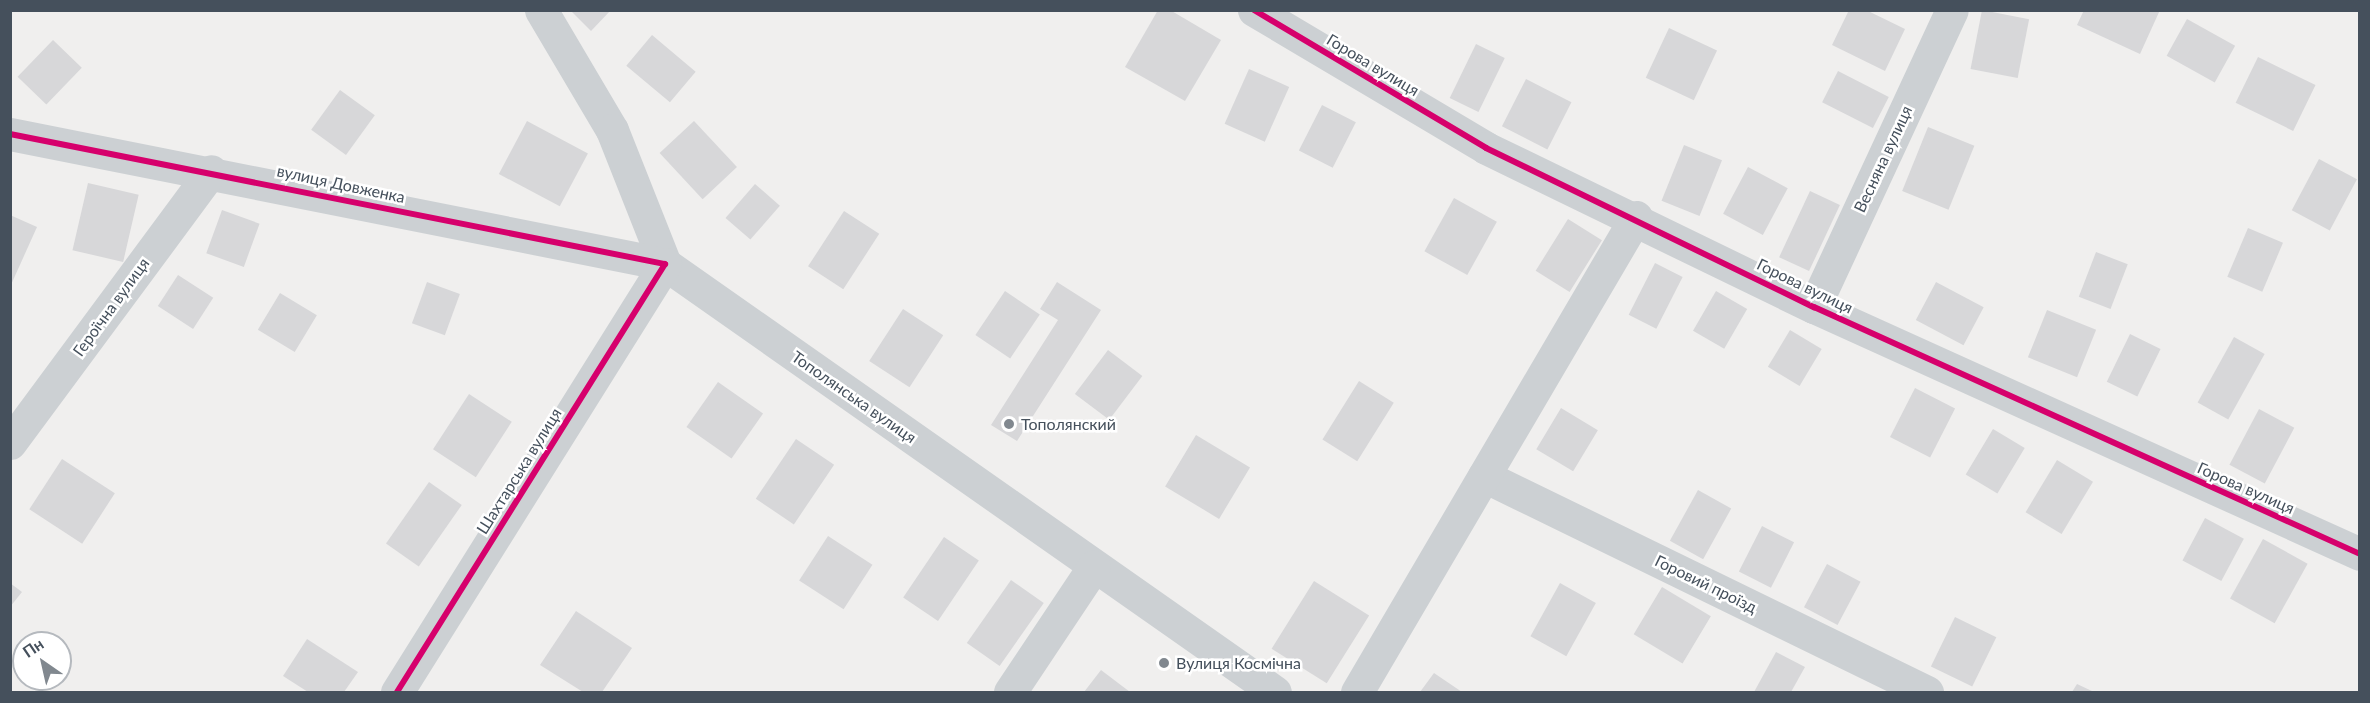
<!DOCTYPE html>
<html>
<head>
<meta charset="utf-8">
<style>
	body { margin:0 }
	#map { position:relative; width:2370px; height:703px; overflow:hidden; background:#f0efee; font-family:Lato,sans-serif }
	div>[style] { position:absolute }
	.building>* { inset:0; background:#d7d7d9; transform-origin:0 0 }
	.minor>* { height:33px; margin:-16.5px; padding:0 16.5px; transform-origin:16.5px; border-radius:16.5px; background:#ccd0d3 }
	.cycleway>* { height:6px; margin:-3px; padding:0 3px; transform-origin:3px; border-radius:3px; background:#d6006c }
	.dots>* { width:16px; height:16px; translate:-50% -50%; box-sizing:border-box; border:3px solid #fff; border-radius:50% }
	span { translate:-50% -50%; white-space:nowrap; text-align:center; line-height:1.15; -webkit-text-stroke:5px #fff; paint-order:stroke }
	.street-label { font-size:16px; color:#45505c }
	.poi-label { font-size:16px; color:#45505c }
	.left { translate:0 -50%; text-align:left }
	.frame { position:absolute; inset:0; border:12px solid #45505c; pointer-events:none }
	.north { position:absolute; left:12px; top:631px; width:60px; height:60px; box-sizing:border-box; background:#fff; border:2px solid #b5b9be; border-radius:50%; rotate:326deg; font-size:16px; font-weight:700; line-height:24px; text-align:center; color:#45505c }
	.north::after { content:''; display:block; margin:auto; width:21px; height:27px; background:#81888f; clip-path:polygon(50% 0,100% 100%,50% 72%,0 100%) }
</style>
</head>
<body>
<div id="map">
	<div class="building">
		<i style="clip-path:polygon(570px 10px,611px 10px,591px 31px)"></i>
		<i style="clip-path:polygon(1158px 10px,1170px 10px,1221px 40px,1185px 101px,1125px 67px)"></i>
		<i style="clip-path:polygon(1849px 10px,1866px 10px,1905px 29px,1885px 71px,1832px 45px)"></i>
		<i style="left:1982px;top:10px;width:48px;height:60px;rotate:11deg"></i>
		<i style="clip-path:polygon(2084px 10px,2160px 10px,2140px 54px,2077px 25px)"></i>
		<i style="left:2187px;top:19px;width:55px;height:42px;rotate:29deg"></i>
		<i style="left:1669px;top:28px;width:53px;height:55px;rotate:25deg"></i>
		<i style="left:652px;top:35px;width:57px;height:40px;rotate:40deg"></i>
		<i style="left:53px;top:40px;width:40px;height:51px;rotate:44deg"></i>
		<i style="left:1476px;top:44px;width:32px;height:60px;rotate:26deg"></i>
		<i style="left:2258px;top:57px;width:64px;height:51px;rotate:26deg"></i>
		<i style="left:1249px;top:69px;width:44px;height:60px;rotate:24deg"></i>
		<i style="left:1838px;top:71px;width:57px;height:35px;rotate:27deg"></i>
		<i style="left:1526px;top:79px;width:51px;height:53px;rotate:27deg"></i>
		<i style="left:340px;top:90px;width:43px;height:49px;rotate:36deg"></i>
		<i style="left:1322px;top:105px;width:38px;height:51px;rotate:27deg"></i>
		<i style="left:527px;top:121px;width:69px;height:60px;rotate:28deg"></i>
		<i style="left:694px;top:121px;width:63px;height:47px;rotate:47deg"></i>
		<i style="left:1928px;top:127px;width:50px;height:69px;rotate:22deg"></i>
		<i style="left:1684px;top:145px;width:41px;height:60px;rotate:22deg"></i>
		<i style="left:2319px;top:159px;width:43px;height:58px;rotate:28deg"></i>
		<i style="left:1748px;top:167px;width:45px;height:53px;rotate:28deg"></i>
		<i style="left:88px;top:183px;width:52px;height:69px;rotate:13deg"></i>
		<i style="left:755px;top:184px;width:33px;height:45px;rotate:41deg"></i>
		<i style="left:1810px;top:191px;width:33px;height:73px;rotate:25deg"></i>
		<i style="left:1454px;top:198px;width:49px;height:61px;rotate:29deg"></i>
		<i style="left:222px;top:210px;width:40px;height:46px;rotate:20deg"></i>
		<i style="left:844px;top:211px;width:42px;height:66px;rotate:33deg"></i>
		<i style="clip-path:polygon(10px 215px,37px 227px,10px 287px)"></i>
		<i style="left:1568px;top:219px;width:40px;height:61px;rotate:32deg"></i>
		<i style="left:2248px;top:228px;width:38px;height:53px;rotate:23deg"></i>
		<i style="left:2096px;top:252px;width:34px;height:48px;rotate:21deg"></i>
		<i style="left:1655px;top:263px;width:31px;height:58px;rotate:27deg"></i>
		<i style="left:178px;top:275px;width:42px;height:37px;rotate:33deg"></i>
		<i style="left:427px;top:282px;width:35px;height:44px;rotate:20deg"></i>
		<i style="clip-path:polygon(1057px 282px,1101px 310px,1017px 441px,991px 425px,1058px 320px,1040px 309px)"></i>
		<i style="left:1936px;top:282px;width:54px;height:43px;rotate:28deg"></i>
		<i style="left:1005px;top:291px;width:42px;height:53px;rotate:34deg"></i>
		<i style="left:1716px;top:291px;width:36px;height:46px;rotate:30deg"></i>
		<i style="left:280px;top:293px;width:43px;height:43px;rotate:31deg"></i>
		<i style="left:903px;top:309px;width:48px;height:62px;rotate:33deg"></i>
		<i style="left:2047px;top:310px;width:53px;height:51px;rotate:22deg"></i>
		<i style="left:1790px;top:330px;width:37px;height:43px;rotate:31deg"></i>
		<i style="left:2130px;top:334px;width:34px;height:53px;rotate:26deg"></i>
		<i style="left:2234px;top:337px;width:35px;height:75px;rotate:29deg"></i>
		<i style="left:1108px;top:350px;width:43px;height:55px;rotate:37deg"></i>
		<i style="left:1359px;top:381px;width:41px;height:69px;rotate:32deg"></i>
		<i style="left:718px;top:382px;width:55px;height:55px;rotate:35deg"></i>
		<i style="left:1915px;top:388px;width:45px;height:55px;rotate:27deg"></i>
		<i style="left:469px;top:394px;width:51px;height:66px;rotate:33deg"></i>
		<i style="left:1561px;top:408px;width:43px;height:48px;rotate:31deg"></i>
		<i style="left:2259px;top:409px;width:40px;height:63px;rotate:28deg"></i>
		<i style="left:1993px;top:429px;width:37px;height:53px;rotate:31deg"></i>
		<i style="left:1196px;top:435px;width:63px;height:60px;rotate:31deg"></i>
		<i style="left:796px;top:439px;width:46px;height:72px;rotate:34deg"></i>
		<i style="left:62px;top:459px;width:63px;height:60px;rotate:33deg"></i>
		<i style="left:2057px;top:460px;width:42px;height:61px;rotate:31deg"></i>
		<i style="left:429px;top:482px;width:40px;height:75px;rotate:35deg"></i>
		<i style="left:1698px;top:490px;width:38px;height:58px;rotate:29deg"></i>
		<i style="left:2205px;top:518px;width:44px;height:48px;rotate:28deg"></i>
		<i style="left:1762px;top:526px;width:36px;height:51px;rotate:27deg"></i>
		<i style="left:828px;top:536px;width:53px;height:53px;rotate:33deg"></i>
		<i style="left:944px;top:537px;width:42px;height:73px;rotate:34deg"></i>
		<i style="left:2263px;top:539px;width:51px;height:68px;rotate:29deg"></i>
		<i style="left:1827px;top:564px;width:38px;height:49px;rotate:28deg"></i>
		<i style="left:1011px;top:580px;width:40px;height:77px;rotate:35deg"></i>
		<i style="left:1314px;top:581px;width:65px;height:80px;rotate:32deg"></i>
		<i style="clip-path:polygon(10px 583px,22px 592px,10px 607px)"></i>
		<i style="left:1560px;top:583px;width:41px;height:61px;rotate:29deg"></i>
		<i style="left:1662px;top:587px;width:57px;height:55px;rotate:31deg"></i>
		<i style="clip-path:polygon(576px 611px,632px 648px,602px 692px,583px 692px,540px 665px)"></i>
		<i style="left:1955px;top:617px;width:46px;height:55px;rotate:26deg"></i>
		<i style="clip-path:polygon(307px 639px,358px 672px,344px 692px,308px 692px,283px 676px)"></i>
		<i style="clip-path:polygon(1776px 652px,1805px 667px,1791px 692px,1754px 692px)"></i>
		<i style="clip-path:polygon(1101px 670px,1130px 692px,1084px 692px)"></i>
		<i style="clip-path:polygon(1434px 673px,1462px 692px,1420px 692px)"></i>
		<i style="clip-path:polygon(2077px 684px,2094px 692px,2072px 692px)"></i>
	</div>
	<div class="minor">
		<i style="left:541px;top:10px;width:139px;rotate:59.4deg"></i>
		<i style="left:612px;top:130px;width:144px;rotate:68.4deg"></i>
		<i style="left:665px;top:264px;width:745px;rotate:35.06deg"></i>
		<i style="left:1254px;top:10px;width:270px;rotate:30.7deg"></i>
		<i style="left:1486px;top:148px;width:365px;rotate:25.9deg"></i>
		<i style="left:1814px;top:307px;width:599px;rotate:24.34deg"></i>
		<i style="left:10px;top:134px;width:668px;rotate:11.23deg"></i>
		<i style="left:665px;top:264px;width:505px;rotate:122.05deg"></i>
		<i style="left:1814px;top:307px;width:327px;rotate:-65.1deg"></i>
		<i style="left:10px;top:443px;width:338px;rotate:-53.5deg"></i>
		<i style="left:1484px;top:476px;width:493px;rotate:26deg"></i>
		<i style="left:1010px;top:692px;width:151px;rotate:-56.3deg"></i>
		<i style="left:1357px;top:692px;width:551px;rotate:-59.57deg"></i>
	</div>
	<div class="cycleway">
		<i style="left:1254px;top:10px;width:270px;rotate:30.7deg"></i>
		<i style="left:1486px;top:148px;width:365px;rotate:25.9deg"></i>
		<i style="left:1814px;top:307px;width:599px;rotate:24.34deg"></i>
		<i style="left:10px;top:134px;width:668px;rotate:11.23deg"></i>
		<i style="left:665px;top:264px;width:505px;rotate:122.05deg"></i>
	</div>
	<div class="dots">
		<i style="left:1009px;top:424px;background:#81888f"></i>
		<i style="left:1164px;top:663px;background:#81888f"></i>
	</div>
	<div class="street-label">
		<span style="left:1373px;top:65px;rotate:31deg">Горова вулиця</span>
		<span style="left:1883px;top:159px;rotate:-65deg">Весняна вулиця</span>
		<span style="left:341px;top:184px;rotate:12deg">вулиця Довженка</span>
		<span style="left:1805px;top:286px;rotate:26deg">Горова вулиця</span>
		<span style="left:111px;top:307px;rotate:-54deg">Героїчна вулиця</span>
		<span style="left:854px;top:397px;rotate:35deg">Тополянська вулиця</span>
		<span style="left:519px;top:471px;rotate:-58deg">Шахтарська вулиця</span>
		<span style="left:2246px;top:488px;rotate:24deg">Горова вулиця</span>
		<span style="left:1706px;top:584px;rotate:26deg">Горовий проїзд</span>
	</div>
	<div class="poi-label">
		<span class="left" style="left:1021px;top:424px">Тополянский</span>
		<span class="left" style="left:1176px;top:663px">Вулиця Космічна</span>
	</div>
	<div class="frame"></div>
	<div class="north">Пн</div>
</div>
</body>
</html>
